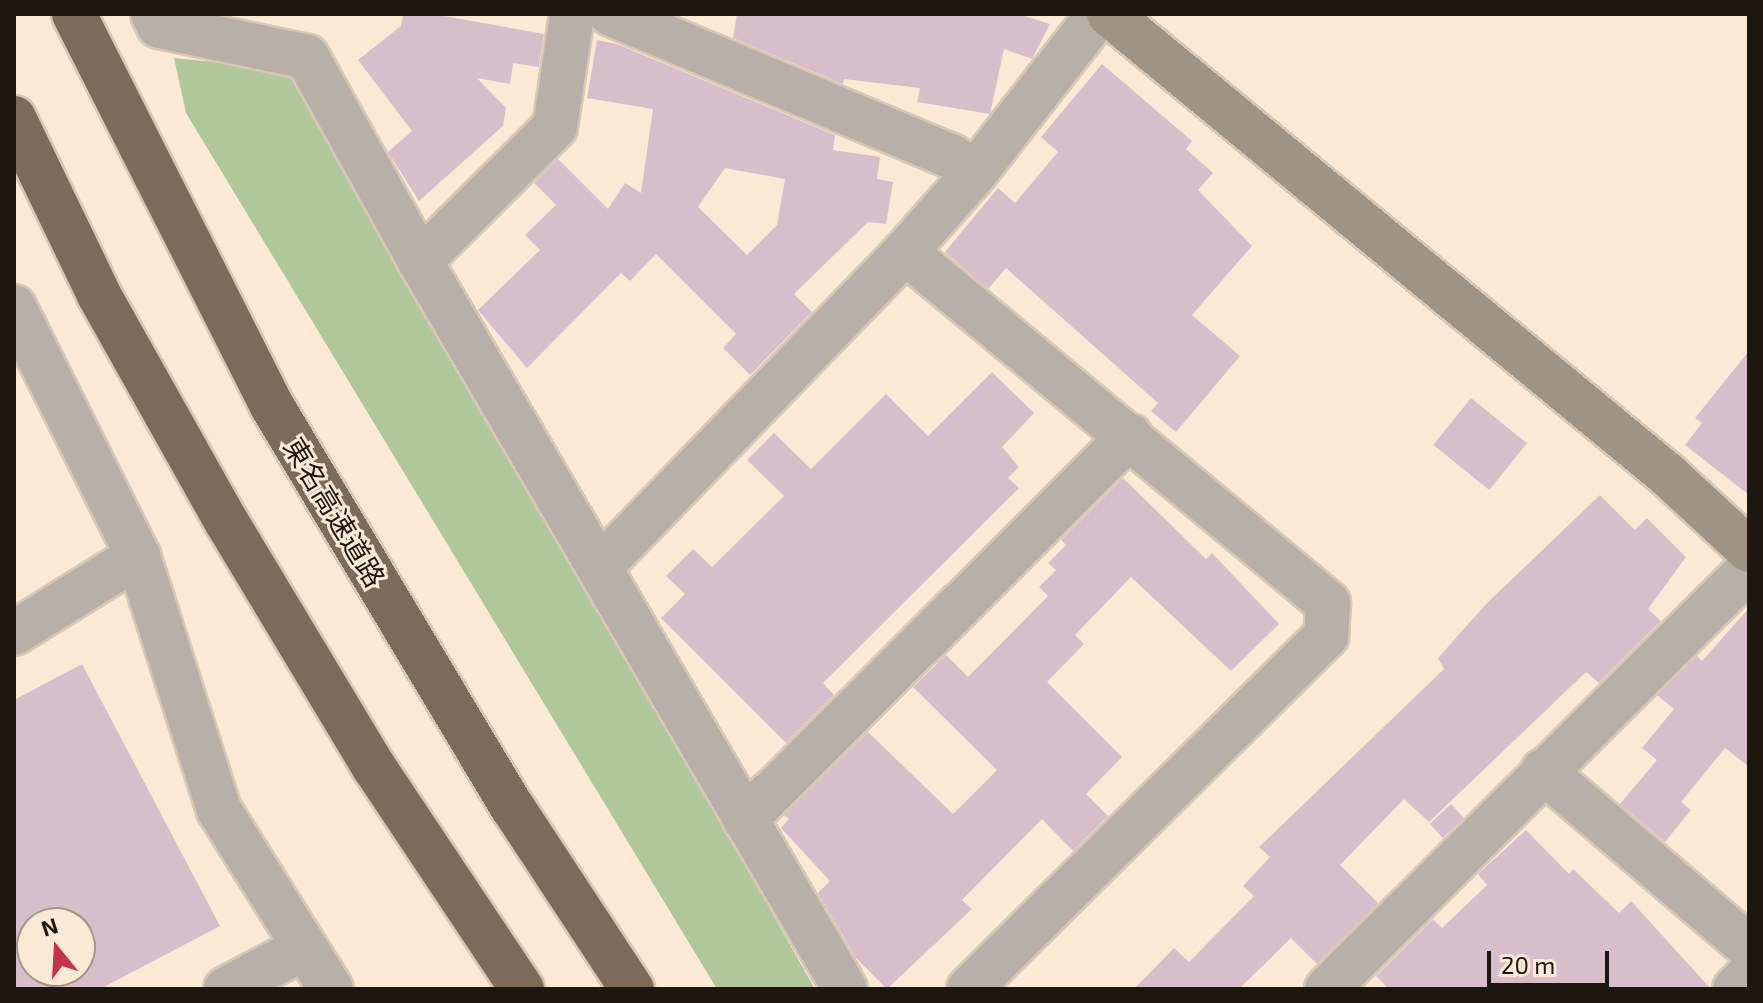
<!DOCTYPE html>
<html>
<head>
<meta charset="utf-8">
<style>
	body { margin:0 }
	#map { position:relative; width:1763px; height:1003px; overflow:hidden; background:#fce9d5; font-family:"Exo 2","Noto Sans JP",sans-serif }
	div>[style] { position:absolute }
	.green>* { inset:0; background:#afc79b }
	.building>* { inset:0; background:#d8becb; transform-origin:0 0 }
	.roads { filter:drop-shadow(2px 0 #d8c7b5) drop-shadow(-2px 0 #d8c7b5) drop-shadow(0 2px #d8c7b5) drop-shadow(0 -2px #d8c7b5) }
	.street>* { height:44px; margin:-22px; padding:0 22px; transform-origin:22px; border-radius:22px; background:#b8b0a8 }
	.secondary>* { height:44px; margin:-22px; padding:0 22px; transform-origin:22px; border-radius:22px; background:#9f9386 }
	.highway>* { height:44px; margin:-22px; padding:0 22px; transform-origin:22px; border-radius:22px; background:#7c6b59 }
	span { translate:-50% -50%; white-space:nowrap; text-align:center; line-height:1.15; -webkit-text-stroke:6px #fce9d5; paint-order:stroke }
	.street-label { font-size:28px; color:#1d170f }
	.frame { position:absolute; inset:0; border:16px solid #1d170f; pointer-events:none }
	.north { position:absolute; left:16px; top:907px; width:80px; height:80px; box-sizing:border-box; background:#fce9d5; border:2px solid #a39586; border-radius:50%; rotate:342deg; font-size:22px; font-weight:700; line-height:32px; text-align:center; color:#1d170f }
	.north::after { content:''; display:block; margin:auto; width:28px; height:36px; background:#c43448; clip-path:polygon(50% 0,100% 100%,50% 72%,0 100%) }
	.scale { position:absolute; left:1487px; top:951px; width:122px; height:36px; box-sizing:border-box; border:4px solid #1d170f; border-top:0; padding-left:10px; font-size:24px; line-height:28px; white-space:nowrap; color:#1d170f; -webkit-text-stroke:6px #fce9d5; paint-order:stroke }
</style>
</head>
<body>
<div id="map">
	<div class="green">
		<i style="clip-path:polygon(174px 58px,274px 68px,303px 83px,815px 989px,717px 989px,186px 113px)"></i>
	</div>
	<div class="building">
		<i style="clip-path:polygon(403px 14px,433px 14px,544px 34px,539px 67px,513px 63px,510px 84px,477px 78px,506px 108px,503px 126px,419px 201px,388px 152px,412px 131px,358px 60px,401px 26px)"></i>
		<i style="clip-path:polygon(737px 14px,1018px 14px,1050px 24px,1032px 59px,1004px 49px,990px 114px,917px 102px,920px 88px,844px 79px,843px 84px,733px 38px)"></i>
		<i style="clip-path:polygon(evenodd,597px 40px,617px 44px,835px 135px,833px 150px,880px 157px,877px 179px,893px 182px,886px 224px,868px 222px,794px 294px,812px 312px,750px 375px,723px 348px,736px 334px,656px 254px,630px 281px,621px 273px,527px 368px,478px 310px,540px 250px,525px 235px,556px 205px,534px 183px,558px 159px,608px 209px,625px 183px,641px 193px,653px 109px,587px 98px,597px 40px,725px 168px,785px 179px,777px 225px,747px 255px,698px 207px,725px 168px)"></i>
		<i style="clip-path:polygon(1102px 64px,1192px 141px,1186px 149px,1213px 173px,1198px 190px,1252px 246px,1192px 315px,1240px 356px,1176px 432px,1151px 411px,1158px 403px,1006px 268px,988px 289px,945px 252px,998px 188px,1015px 203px,1058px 152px,1041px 137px)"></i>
		<i style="clip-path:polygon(1749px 351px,1749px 495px,1685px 445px,1702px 423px,1695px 418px)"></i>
		<i style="clip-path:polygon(992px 372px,1034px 413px,1002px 447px,1019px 467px,1008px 478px,1019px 488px,823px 683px,834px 695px,786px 743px,661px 618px,685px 594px,666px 576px,693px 549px,712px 567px,784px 496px,747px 460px,774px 433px,811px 469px,886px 394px,928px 436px)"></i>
		<i style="left:1471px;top:398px;width:72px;height:60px;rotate:39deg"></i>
		<i style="clip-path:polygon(1123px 478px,1206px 559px,1212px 553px,1279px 624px,1231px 671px,1131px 577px,1075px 635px,1084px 644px,1047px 682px,1122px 757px,1086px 794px,1108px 816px,1073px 851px,1042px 819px,962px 900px,972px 909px,887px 989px,856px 958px,818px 893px,830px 881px,781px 828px,789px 819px,784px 815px,868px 732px,953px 814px,997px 770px,913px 687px,946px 655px,968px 677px,1048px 596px,1039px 587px,1056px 570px,1048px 563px,1066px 545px,1061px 540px)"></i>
		<i style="clip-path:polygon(1600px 495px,1635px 530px,1647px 518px,1686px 557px,1648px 609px,1661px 621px,1599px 683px,1586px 672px,1429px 822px,1404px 799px,1340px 865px,1378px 903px,1317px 964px,1291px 938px,1239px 989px,1134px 989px,1174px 948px,1189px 962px,1254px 896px,1243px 886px,1270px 857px,1259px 847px,1444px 669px,1438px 658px,1487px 603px)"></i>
		<i style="clip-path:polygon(1749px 608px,1749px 767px,1725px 748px,1681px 802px,1691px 810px,1665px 842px,1620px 804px,1657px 760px,1642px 748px,1674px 709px,1657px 695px,1697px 656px,1702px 661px)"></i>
		<i style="clip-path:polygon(evenodd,82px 664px,220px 926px,100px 989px,14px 989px,14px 700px,82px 664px,32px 923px,80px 923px,80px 971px,32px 971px,32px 923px)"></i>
		<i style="left:1451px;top:804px;width:19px;height:29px;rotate:47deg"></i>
		<i style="clip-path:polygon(1526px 830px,1569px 874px,1573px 869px,1619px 913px,1631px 901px,1711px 989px,1389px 989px,1376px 976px,1433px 919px,1442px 928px,1487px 885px,1478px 874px)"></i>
	</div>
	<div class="roads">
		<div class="street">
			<i style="left:153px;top:14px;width:13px;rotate:63deg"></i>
			<i style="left:159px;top:26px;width:151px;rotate:11.8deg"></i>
			<i style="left:307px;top:57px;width:233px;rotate:61deg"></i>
			<i style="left:420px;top:261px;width:843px;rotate:59.72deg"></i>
			<i style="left:611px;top:14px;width:368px;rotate:22.7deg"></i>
			<i style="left:951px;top:156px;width:29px;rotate:35deg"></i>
			<i style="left:905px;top:252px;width:550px;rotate:39.69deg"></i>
			<i style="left:1328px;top:603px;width:33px;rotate:93deg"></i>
			<i style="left:1326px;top:636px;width:502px;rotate:135.32deg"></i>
			<i style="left:420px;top:261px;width:190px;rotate:-44.8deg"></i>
			<i style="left:555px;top:127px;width:114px;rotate:-81.4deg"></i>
			<i style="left:14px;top:307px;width:278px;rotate:63.5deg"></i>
			<i style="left:138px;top:556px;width:267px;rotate:72.3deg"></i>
			<i style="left:219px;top:810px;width:211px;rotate:58deg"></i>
			<i style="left:602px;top:565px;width:436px;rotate:-45.9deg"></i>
			<i style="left:905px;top:252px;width:106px;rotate:-48.5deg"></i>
			<i style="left:975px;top:173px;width:202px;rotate:-52.1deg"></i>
			<i style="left:14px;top:633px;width:146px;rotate:-31.8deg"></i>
			<i style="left:1543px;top:771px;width:271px;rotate:40.5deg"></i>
			<i style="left:745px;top:819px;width:543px;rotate:-44.85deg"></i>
			<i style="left:226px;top:989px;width:88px;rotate:-27.7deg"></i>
			<i style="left:1327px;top:989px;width:595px;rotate:-44.86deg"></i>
			<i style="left:1735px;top:989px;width:20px;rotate:-45deg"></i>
		</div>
		<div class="secondary">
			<i style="left:1109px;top:14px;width:726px;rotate:39.52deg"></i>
			<i style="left:1669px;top:476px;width:109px;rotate:42.8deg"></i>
		</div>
		<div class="highway">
			<i style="left:74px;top:14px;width:439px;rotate:63.2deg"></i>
			<i style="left:272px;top:406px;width:469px;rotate:59.1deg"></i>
			<i style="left:513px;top:808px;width:217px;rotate:56.7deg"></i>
			<i style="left:14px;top:118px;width:196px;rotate:64.3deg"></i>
			<i style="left:99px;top:295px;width:259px;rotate:60.7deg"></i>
			<i style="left:226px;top:521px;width:287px;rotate:59deg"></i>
			<i style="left:374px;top:767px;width:267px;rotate:56.3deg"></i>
		</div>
	</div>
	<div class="street-label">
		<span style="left:335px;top:512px;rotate:59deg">東名高速道路</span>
	</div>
	<div class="frame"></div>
	<div class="north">N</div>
	<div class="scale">20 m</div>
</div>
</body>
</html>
